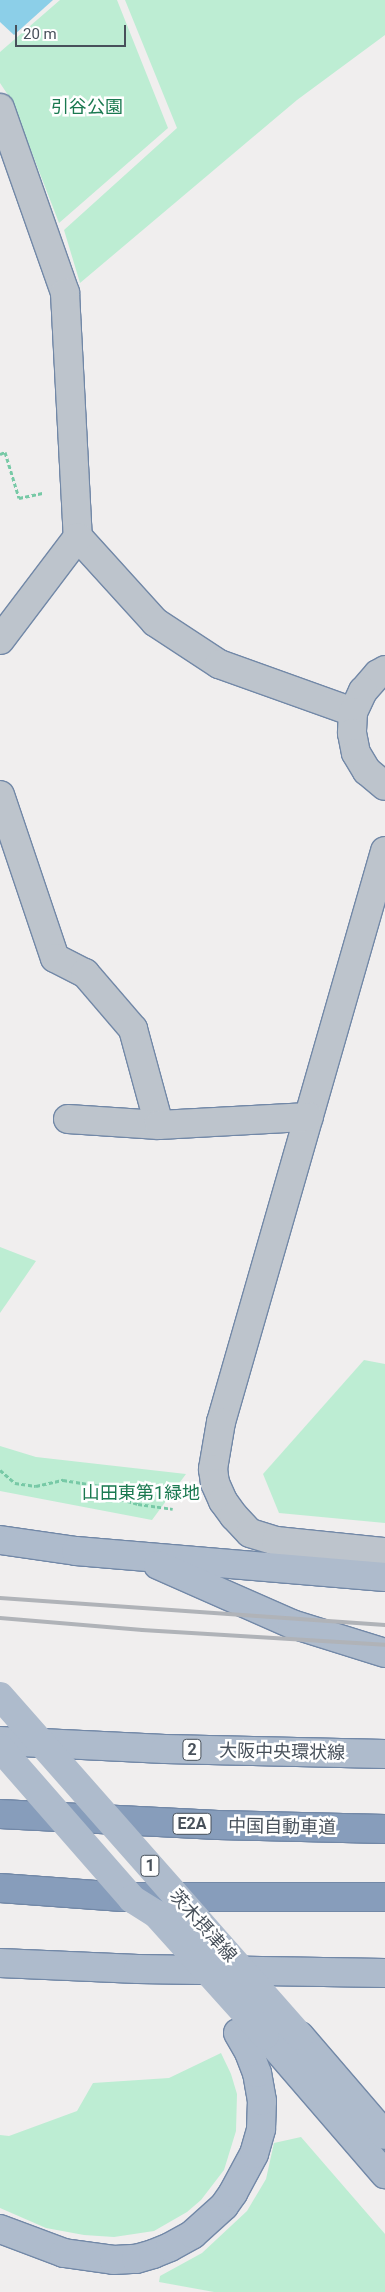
<!DOCTYPE html>
<html>
<head>
<meta charset="utf-8">
<style>
	body { margin:0 }
	#map { position:relative; width:385px; height:2292px; overflow:hidden; background:#f0eeee; font-family:Roboto,"Noto Sans JP",sans-serif }
	div>[style] { position:absolute }
	.green>* { inset:0; background:#bdedd3 }
	.water>* { inset:0; background:#8ccfe8 }
	.path>* { height:3px; margin-top:-1.5px; transform-origin:0; background:repeating-linear-gradient(90deg,#77c9a6 0 4px,transparent 0 6.5px) }
	.roads { filter:drop-shadow(1px 0 #7288a7) drop-shadow(-1px 0 #7288a7) drop-shadow(0 1px #7288a7) drop-shadow(0 -1px #7288a7) }
	.minor>* { height:28px; margin:-14px; padding:0 14px; transform-origin:14px; border-radius:14px; background:#bdc4cc }
	.primary>* { height:28px; margin:-14px; padding:0 14px; transform-origin:14px; border-radius:14px; background:#aebbcc }
	.motorway>* { height:28px; margin:-14px; padding:0 14px; transform-origin:14px; border-radius:14px; background:#879dbb }
	.rail>* { height:4px; margin:-2px; padding:0 2px; transform-origin:2px; border-radius:2px; background:#b0b3b8 }
	.primary-bridge>* { height:28px; margin:-14px; padding:0 14px; transform-origin:14px; border-radius:14px; background:#aebbcc }
	span { translate:-50% -50%; white-space:nowrap; text-align:center; line-height:1.15; -webkit-text-stroke:5px #fff; paint-order:stroke }
	.shield-label span { padding:1px 4px; background:#fff; border:1px solid; border-radius:4px; -webkit-text-stroke-width:0 }
	.shield-label { font-size:16px; color:#47505a; font-weight:700 }
	.park-label { font-size:18px; color:#1a7950 }
	.street-label { font-size:18px; color:#47505a }
	.scale { position:absolute; left:15px; top:25px; width:111px; height:22px; box-sizing:border-box; border:2px solid #47505a; border-top:0; padding-left:6px; font-size:15px; line-height:18px; white-space:nowrap; color:#47505a; -webkit-text-stroke:4px #fff; paint-order:stroke }
</style>
</head>
<body>
<div id="map">
	<div class="green">
		<i style="clip-path:polygon(60px 0,117px 0,168px 128px,59px 223px,12px 101px,0 83px,0 52px)"></i>
		<i style="clip-path:polygon(125px 0,385px 0,385px 35px,297px 100px,80px 283px,64px 230px,177px 128px)"></i>
		<i style="clip-path:polygon(0 1247px,36px 1261px,0 1313px)"></i>
		<i style="clip-path:polygon(364px 1360px,385px 1364px,385px 1523px,279px 1513px,263px 1474px)"></i>
		<i style="clip-path:polygon(0 1446px,36px 1457px,186px 1474px,152px 1520px,0 1491px)"></i>
		<i style="clip-path:polygon(221px 2053px,231px 2074px,237px 2094px,236px 2131px,224px 2170px,201px 2200px,187px 2212px,154px 2231px,114px 2237px,84px 2235px,46px 2228px,0 2208px,0 2135px,9px 2136px,77px 2111px,93px 2083px,169px 2078px)"></i>
		<i style="clip-path:polygon(301px 2137px,385px 2234px,385px 2292px,214px 2292px,159px 2282px,160px 2276px,202px 2253px,247px 2211px,266px 2179px,274px 2143px)"></i>
	</div>
	<div class="water">
		<i style="clip-path:polygon(0 0,53px 0,14px 35px,0 22px)"></i>
	</div>
	<div class="path">
		<i style="left:0;top:454px;width:5px;rotate:-22deg"></i>
		<i style="left:5px;top:452px;width:48px;rotate:73.1deg"></i>
		<i style="left:19px;top:498px;width:24px;rotate:-12deg"></i>
		<i style="left:0;top:1470px;width:20px;rotate:41deg"></i>
		<i style="left:15px;top:1483px;width:21px;rotate:8deg"></i>
		<i style="left:36px;top:1486px;width:28px;rotate:-13deg"></i>
		<i style="left:63px;top:1480px;width:38px;rotate:9deg"></i>
		<i style="left:101px;top:1486px;width:24px;rotate:33deg"></i>
		<i style="left:121px;top:1499px;width:18px;rotate:16deg"></i>
		<i style="left:138px;top:1504px;width:35px;rotate:8deg"></i>
	</div>
	<div class="roads">
		<div class="minor">
			<i style="left:0;top:108px;width:196px;rotate:70.6deg"></i>
			<i style="left:65px;top:293px;width:244px;rotate:87deg"></i>
			<i style="left:78px;top:537px;width:115px;rotate:47.8deg"></i>
			<i style="left:155px;top:622px;width:77px;rotate:33.3deg"></i>
			<i style="left:219px;top:664px;width:142px;rotate:19.7deg"></i>
			<i style="left:0;top:640px;width:129px;rotate:-52.9deg"></i>
			<i style="left:385px;top:670px;width:8px;rotate:150deg"></i>
			<i style="left:378px;top:674px;width:23px;rotate:131deg"></i>
			<i style="left:363px;top:691px;width:23px;rotate:115deg"></i>
			<i style="left:353px;top:712px;width:21px;rotate:93deg"></i>
			<i style="left:352px;top:733px;width:20px;rotate:79deg"></i>
			<i style="left:356px;top:753px;width:21px;rotate:59deg"></i>
			<i style="left:367px;top:771px;width:23px;rotate:40deg"></i>
			<i style="left:0;top:795px;width:172px;rotate:71.4deg"></i>
			<i style="left:55px;top:958px;width:34px;rotate:27deg"></i>
			<i style="left:85px;top:973px;width:74px;rotate:49.4deg"></i>
			<i style="left:133px;top:1029px;width:99px;rotate:74.8deg"></i>
			<i style="left:385px;top:851px;width:594px;rotate:106.02deg"></i>
			<i style="left:221px;top:1422px;width:48px;rotate:99.7deg"></i>
			<i style="left:213px;top:1469px;width:14px;rotate:82deg"></i>
			<i style="left:215px;top:1483px;width:20px;rotate:66deg"></i>
			<i style="left:223px;top:1501px;width:19px;rotate:54deg"></i>
			<i style="left:234px;top:1516px;width:23px;rotate:47deg"></i>
			<i style="left:250px;top:1533px;width:27px;rotate:17deg"></i>
			<i style="left:276px;top:1541px;width:110px;rotate:5.8deg"></i>
			<i style="left:68px;top:1119px;width:91px;rotate:3.8deg"></i>
			<i style="left:159px;top:1125px;width:150px;rotate:-3.1deg"></i>
		</div>
		<div class="primary">
			<i style="left:0;top:1540px;width:77px;rotate:8.2deg"></i>
			<i style="left:76px;top:1551px;width:310px;rotate:4.8deg"></i>
			<i style="left:158px;top:1565px;width:146px;rotate:23.8deg"></i>
			<i style="left:292px;top:1624px;width:97px;rotate:17.3deg"></i>
			<i style="left:0;top:1741px;width:165px;rotate:2.8deg"></i>
			<i style="left:165px;top:1749px;width:220px;rotate:1.3deg"></i>
			<i style="left:0;top:1963px;width:138px;rotate:2.5deg"></i>
			<i style="left:138px;top:1969px;width:247px;rotate:0.9deg"></i>
			<i style="left:265px;top:2035px;width:184px;rotate:49.2deg"></i>
			<i style="left:300px;top:2036px;width:130px;rotate:49.4deg"></i>
			<i style="left:0;top:2229px;width:68px;rotate:20.6deg"></i>
			<i style="left:64px;top:2253px;width:50px;rotate:8deg"></i>
			<i style="left:114px;top:2260px;width:22px;rotate:-3deg"></i>
			<i style="left:136px;top:2259px;width:18px;rotate:-16deg"></i>
			<i style="left:153px;top:2254px;width:18px;rotate:-22deg"></i>
			<i style="left:170px;top:2247px;width:26px;rotate:-29deg"></i>
			<i style="left:193px;top:2234px;width:42px;rotate:-42.1deg"></i>
			<i style="left:224px;top:2206px;width:16px;rotate:-55deg"></i>
			<i style="left:233px;top:2193px;width:44px;rotate:-61.7deg"></i>
			<i style="left:254px;top:2154px;width:26px;rotate:-74deg"></i>
			<i style="left:261px;top:2129px;width:28px;rotate:-88deg"></i>
			<i style="left:262px;top:2101px;width:28px;rotate:-100deg"></i>
			<i style="left:257px;top:2073px;width:22px;rotate:-111deg"></i>
			<i style="left:249px;top:2052px;width:22px;rotate:-120deg"></i>
		</div>
		<div class="motorway">
			<i style="left:0;top:1814px;width:218px;rotate:2.9deg"></i>
			<i style="left:218px;top:1825px;width:167px;rotate:1.4deg"></i>
			<i style="left:0;top:1888px;width:123px;rotate:4.2deg"></i>
			<i style="left:123px;top:1897px;width:262px"></i>
		</div>
	</div>
	<div class="rail">
		<i style="left:0;top:1598px;width:386px;rotate:4deg"></i>
		<i style="left:0;top:1618px;width:143px;rotate:4.8deg"></i>
		<i style="left:142px;top:1630px;width:243px;rotate:3.5deg"></i>
	</div>
	<div class="primary-bridge">
		<i style="left:0;top:1696px;width:453px;rotate:48.6deg"></i>
		<i style="left:0;top:1748px;width:201px;rotate:48.8deg"></i>
		<i style="left:132px;top:1899px;width:28px;rotate:32deg"></i>
		<i style="left:156px;top:1914px;width:163px;rotate:48deg"></i>
	</div>
	<div class="shield-label">
		<span style="left:192px;top:1750px">2</span>
		<span style="left:192px;top:1824px">E2A</span>
		<span style="left:150px;top:1866px">1</span>
	</div>
	<div class="park-label">
		<span style="left:87px;top:107px">引谷公園</span>
		<span style="left:141px;top:1493px">山田東第1緑地</span>
	</div>
	<div class="street-label">
		<span style="left:282px;top:1752px;rotate:1deg">大阪中央環状線</span>
		<span style="left:282px;top:1827px;rotate:1deg">中国自動車道</span>
		<span style="left:203px;top:1926px;rotate:48deg">茨木摂津線</span>
	</div>
	<div class="scale">20 m</div>
</div>
</body>
</html>
